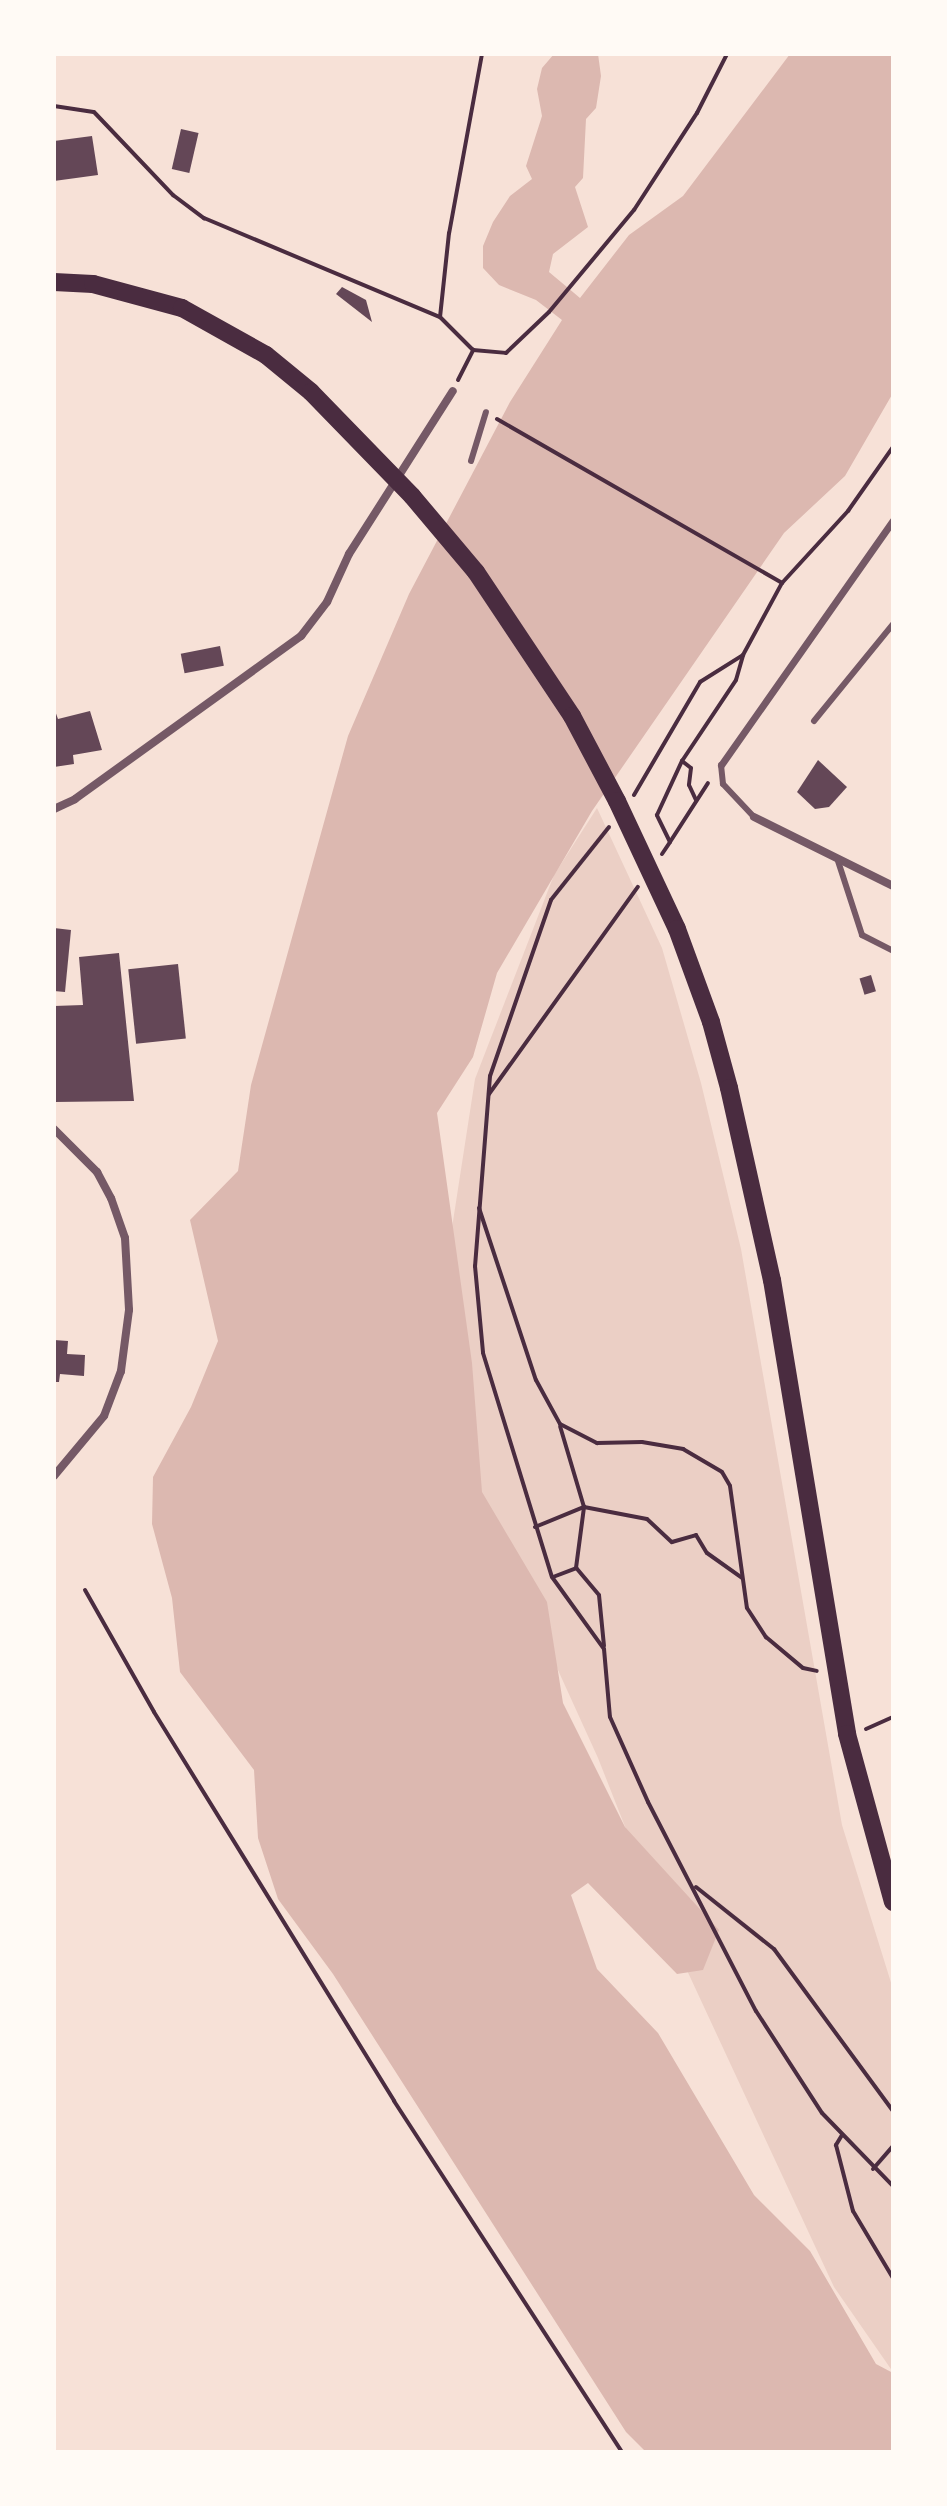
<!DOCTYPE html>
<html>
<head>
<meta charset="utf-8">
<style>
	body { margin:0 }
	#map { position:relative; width:947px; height:2506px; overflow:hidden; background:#f7e1d7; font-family:"Public Sans",sans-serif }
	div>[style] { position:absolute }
	.green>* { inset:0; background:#ebcfc5 }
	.water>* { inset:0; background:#dcb8b0 }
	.building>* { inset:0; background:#644757; transform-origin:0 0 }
	.path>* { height:4px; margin:-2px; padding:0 2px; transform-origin:2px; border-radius:2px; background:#4a2c40 }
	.service>* { height:6px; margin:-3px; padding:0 3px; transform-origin:3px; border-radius:3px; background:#755966 }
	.pedestrian>* { height:7px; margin:-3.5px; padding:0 3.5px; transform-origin:3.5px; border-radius:3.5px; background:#755966 }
	.minor>* { height:8px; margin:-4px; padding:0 4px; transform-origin:4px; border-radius:4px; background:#755966 }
	.primary>* { height:18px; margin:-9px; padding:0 9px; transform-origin:9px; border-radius:9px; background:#4a2c40 }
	span { translate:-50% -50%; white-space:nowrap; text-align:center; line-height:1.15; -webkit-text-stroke:7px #fffaf5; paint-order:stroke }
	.frame { position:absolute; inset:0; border:56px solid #fffaf5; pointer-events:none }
</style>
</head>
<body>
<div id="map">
	<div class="green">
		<i style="clip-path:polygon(597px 808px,662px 948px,701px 1083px,741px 1249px,842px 1825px,893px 1989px,893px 2372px,834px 2287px,652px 1895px,598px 1758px,467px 1470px,447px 1260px,475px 1079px,554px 875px)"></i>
	</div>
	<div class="water">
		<i style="clip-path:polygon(554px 54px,598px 54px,601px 76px,596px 108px,586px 119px,583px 178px,575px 187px,588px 227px,553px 254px,549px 272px,580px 298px,629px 235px,683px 196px,790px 54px,893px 54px,893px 393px,845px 476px,784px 533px,592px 811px,497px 973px,473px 1057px,437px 1113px,472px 1363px,482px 1492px,547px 1602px,563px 1703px,625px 1827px,719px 1930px,703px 1970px,677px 1974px,588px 1883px,571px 1895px,597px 1969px,658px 2033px,754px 2195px,810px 2251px,876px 2364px,893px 2373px,893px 2452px,646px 2452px,626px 2432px,333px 1974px,278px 1899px,258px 1838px,254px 1770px,180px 1672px,172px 1598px,152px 1524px,153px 1477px,191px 1407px,218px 1341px,190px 1220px,238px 1171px,251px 1085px,348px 736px,409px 594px,510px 402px,562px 320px,536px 300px,499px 285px,483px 268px,483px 246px,493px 222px,510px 196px,532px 179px,526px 166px,542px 116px,537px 89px,542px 68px)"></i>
	</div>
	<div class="building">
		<i style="left:181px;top:129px;width:18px;height:41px;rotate:13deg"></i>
		<i style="clip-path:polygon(92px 136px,98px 175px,54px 181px,54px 141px)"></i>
		<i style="clip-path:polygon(342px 287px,366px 300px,372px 322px,336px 294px)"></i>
		<i style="left:220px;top:646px;width:20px;height:40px;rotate:79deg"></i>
		<i style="clip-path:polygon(54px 708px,58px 719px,90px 711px,102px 750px,73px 755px,74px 764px,54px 767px)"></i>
		<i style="clip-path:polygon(818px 760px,847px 787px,829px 807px,815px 809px,797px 792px)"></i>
		<i style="clip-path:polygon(54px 928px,71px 930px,65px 992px,54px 991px)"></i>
		<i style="clip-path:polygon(119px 953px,134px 1101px,54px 1102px,54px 1006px,83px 1005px,79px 957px)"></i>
		<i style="left:178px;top:964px;width:75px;height:50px;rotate:84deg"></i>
		<i style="left:871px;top:975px;width:17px;height:12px;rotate:73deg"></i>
		<i style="clip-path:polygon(54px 1340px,68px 1341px,67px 1354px,85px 1355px,84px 1376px,60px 1374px,59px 1382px,54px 1382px)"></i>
	</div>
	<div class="path">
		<i style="left:482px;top:54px;width:182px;rotate:100.4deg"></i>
		<i style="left:449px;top:233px;width:84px;rotate:96.1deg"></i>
		<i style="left:440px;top:317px;width:47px;rotate:45deg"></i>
		<i style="left:473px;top:350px;width:33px;rotate:5deg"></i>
		<i style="left:506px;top:353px;width:59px;rotate:-43.6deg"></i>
		<i style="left:549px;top:312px;width:133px;rotate:-50.2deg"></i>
		<i style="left:634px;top:210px;width:116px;rotate:-57deg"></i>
		<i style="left:697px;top:113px;width:66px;rotate:-63deg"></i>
		<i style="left:54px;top:106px;width:40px;rotate:8.5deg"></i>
		<i style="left:94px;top:112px;width:115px;rotate:46.4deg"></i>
		<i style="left:173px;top:195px;width:39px;rotate:37deg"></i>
		<i style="left:204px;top:218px;width:256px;rotate:22.8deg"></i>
		<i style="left:458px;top:380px;width:34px;rotate:-63deg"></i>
		<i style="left:497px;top:419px;width:329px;rotate:29.9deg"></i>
		<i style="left:782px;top:583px;width:98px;rotate:-47.5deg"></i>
		<i style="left:848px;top:511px;width:78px;rotate:-54.9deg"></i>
		<i style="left:682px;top:761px;width:11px;rotate:38deg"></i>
		<i style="left:691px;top:768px;width:17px;rotate:97deg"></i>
		<i style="left:689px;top:785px;width:17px;rotate:65deg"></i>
		<i style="left:634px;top:795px;width:131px;rotate:-59.7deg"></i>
		<i style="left:700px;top:682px;width:51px;rotate:-32.1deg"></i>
		<i style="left:609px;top:827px;width:93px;rotate:128.5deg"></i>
		<i style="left:551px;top:900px;width:186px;rotate:109.1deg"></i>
		<i style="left:490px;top:1076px;width:191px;rotate:94.5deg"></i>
		<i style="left:475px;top:1266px;width:87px;rotate:84.7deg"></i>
		<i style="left:483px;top:1353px;width:234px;rotate:72.9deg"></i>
		<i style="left:552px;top:1577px;width:89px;rotate:54.2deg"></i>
		<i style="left:604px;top:1649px;width:68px;rotate:85deg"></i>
		<i style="left:610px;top:1717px;width:93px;rotate:65.9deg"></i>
		<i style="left:648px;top:1802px;width:235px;rotate:62.7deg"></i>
		<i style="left:756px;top:2011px;width:121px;rotate:57.1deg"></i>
		<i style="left:822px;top:2113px;width:102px;rotate:45.8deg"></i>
		<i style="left:670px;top:842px;width:70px;rotate:-57.2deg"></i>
		<i style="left:662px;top:854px;width:14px;rotate:-56deg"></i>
		<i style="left:670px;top:842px;width:30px;rotate:-116deg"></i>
		<i style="left:657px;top:815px;width:60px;rotate:-65.2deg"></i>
		<i style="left:682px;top:761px;width:97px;rotate:-56.3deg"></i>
		<i style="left:736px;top:680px;width:26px;rotate:-74deg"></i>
		<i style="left:743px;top:655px;width:82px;rotate:-61.6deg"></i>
		<i style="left:489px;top:1094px;width:255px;rotate:-54.3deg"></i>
		<i style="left:479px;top:1208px;width:181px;rotate:71.7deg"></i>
		<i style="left:536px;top:1380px;width:50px;rotate:61.4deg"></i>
		<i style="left:560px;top:1424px;width:42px;rotate:27.2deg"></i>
		<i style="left:597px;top:1443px;width:45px;rotate:-1.3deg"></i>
		<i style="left:642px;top:1442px;width:42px;rotate:9.7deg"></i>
		<i style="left:683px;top:1449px;width:45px;rotate:30.5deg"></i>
		<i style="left:722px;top:1472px;width:16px;rotate:60deg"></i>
		<i style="left:730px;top:1486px;width:123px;rotate:82.1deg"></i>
		<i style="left:747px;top:1608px;width:35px;rotate:57deg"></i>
		<i style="left:766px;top:1637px;width:48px;rotate:40deg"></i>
		<i style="left:803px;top:1668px;width:14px;rotate:12deg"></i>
		<i style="left:535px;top:1527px;width:53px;rotate:-22.2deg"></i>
		<i style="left:584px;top:1507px;width:84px;rotate:-106.5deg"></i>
		<i style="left:553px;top:1577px;width:25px;rotate:-21deg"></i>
		<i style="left:85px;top:1590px;width:140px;rotate:60.5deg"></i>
		<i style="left:154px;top:1712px;width:457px;rotate:58.3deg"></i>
		<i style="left:394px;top:2101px;width:419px;rotate:57deg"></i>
		<i style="left:604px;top:1646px;width:51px;rotate:-95.6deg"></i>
		<i style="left:599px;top:1595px;width:35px;rotate:-130deg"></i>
		<i style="left:576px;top:1568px;width:62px;rotate:-82.5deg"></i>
		<i style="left:584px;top:1507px;width:64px;rotate:10.8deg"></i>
		<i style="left:647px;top:1519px;width:34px;rotate:43deg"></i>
		<i style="left:672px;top:1542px;width:25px;rotate:-16deg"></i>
		<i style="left:696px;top:1535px;width:21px;rotate:59deg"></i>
		<i style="left:707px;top:1553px;width:43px;rotate:35.5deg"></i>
		<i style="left:866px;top:1729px;width:30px;rotate:-24deg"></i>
		<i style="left:696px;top:1887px;width:100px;rotate:38.5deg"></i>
		<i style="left:774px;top:1949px;width:201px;rotate:53.7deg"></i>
		<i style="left:842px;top:2135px;width:12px;rotate:121deg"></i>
		<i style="left:836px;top:2145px;width:68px;rotate:75.6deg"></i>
		<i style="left:853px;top:2211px;width:78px;rotate:59.2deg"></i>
		<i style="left:873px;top:2169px;width:30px;rotate:-49deg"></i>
	</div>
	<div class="service">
		<i style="left:471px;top:461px;width:51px;rotate:-73deg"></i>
		<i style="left:814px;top:721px;width:125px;rotate:-50.8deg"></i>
		<i style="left:721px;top:765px;width:19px;rotate:84deg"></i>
		<i style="left:723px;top:784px;width:45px;rotate:46.8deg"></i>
		<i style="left:838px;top:861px;width:78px;rotate:72deg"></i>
		<i style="left:862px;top:935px;width:35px;rotate:27deg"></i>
	</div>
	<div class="pedestrian">
		<i style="left:721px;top:765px;width:299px;rotate:-54.9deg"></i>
	</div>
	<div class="minor">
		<i style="left:54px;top:809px;width:23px;rotate:-25deg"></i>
		<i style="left:75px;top:799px;width:279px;rotate:-35.8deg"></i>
		<i style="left:301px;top:636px;width:43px;rotate:-52.6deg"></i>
		<i style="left:327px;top:602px;width:53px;rotate:-65.4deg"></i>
		<i style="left:349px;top:554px;width:193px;rotate:-57.5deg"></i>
		<i style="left:754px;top:817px;width:155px;rotate:26.4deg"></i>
		<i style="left:54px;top:1129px;width:61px;rotate:45deg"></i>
		<i style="left:97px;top:1172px;width:30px;rotate:62deg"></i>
		<i style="left:111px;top:1198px;width:42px;rotate:70.7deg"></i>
		<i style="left:125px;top:1238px;width:72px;rotate:86.8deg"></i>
		<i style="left:129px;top:1310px;width:62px;rotate:97.5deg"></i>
		<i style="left:121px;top:1371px;width:48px;rotate:110.7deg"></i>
		<i style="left:104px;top:1416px;width:78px;rotate:129.8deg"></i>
	</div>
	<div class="primary">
		<i style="left:54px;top:282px;width:39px;rotate:3deg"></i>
		<i style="left:93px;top:284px;width:92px;rotate:15.1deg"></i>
		<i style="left:182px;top:308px;width:96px;rotate:29.2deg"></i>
		<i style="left:266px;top:355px;width:58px;rotate:39.4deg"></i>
		<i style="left:311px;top:392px;width:145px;rotate:45.8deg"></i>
		<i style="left:412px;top:496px;width:99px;rotate:49.9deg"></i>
		<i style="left:476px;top:572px;width:173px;rotate:56.3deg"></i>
		<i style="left:572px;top:716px;width:96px;rotate:62.1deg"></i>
		<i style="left:617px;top:801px;width:141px;rotate:64.9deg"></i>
		<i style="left:677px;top:929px;width:99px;rotate:69.9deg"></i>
		<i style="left:711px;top:1022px;width:68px;rotate:74.7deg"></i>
		<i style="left:729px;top:1088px;width:197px;rotate:77.4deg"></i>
		<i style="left:772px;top:1280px;width:460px;rotate:80.6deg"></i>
		<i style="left:847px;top:1734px;width:174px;rotate:74.7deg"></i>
	</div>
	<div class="frame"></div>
</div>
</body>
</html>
